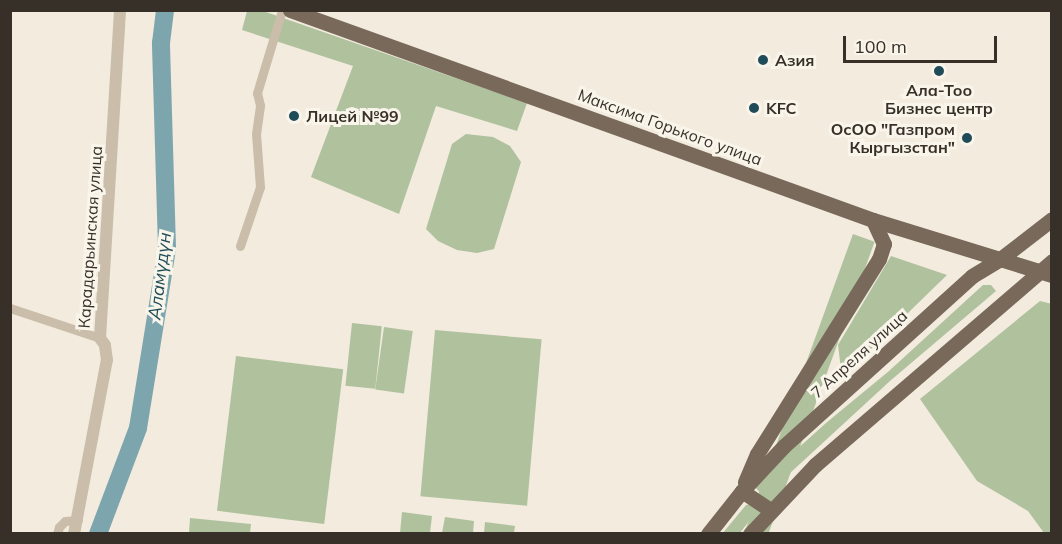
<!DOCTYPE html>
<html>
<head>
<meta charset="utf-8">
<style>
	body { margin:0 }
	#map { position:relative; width:1062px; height:544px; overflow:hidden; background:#f2ebde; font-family:Mulish,sans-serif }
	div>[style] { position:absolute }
	.green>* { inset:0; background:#b0c19e; transform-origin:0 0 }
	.river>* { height:18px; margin:-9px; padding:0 9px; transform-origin:9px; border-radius:9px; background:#7da5ae }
	.minor>* { height:9px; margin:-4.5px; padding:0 4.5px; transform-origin:4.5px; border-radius:4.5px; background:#cabdaa }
	.tertiary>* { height:12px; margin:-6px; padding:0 6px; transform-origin:6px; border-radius:6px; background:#cabdaa }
	.primary>* { height:15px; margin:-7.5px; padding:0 7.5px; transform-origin:7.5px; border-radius:7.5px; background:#79695b }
	.dots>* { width:16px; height:16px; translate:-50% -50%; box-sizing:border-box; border:3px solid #f9f5ea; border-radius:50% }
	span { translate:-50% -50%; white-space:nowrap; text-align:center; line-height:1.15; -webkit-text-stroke:6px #f9f5ea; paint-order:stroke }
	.poi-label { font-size:16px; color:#373029; font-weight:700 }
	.left { translate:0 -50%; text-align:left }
	.right { translate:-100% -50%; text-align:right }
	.street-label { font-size:16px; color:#373029 }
	.water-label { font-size:18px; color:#1f4c58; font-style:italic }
	.frame { position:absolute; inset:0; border:12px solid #373029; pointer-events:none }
	.scale { position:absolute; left:843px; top:36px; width:154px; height:27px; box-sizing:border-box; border:3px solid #373029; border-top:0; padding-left:8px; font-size:18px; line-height:21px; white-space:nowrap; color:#373029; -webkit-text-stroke:4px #f9f5ea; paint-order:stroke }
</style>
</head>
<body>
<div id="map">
	<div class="green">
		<i style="clip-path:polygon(247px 11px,263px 11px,527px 103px,517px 131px,436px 106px,399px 214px,311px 177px,353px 66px,242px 30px)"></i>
		<i style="clip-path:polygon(466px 134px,493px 137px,510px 146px,521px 162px,494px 249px,477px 253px,457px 250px,438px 241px,426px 229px,452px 144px)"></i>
		<i style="left:853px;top:234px;width:23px;height:355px;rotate:20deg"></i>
		<i style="clip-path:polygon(891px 256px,947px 275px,842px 377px,838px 345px)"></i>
		<i style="clip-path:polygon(983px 285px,991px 285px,996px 291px,890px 381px,764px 497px,755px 487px,826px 423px,889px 371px)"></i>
		<i style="clip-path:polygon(1040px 301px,1052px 304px,1051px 534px,1044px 533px,1028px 511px,977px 481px,920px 399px)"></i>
		<i style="left:352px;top:323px;width:30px;height:63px;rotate:6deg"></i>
		<i style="left:384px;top:327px;width:29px;height:63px;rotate:8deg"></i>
		<i style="left:435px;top:330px;width:107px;height:167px;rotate:5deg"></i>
		<i style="left:236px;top:356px;width:108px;height:156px;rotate:7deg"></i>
		<i style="clip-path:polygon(750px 504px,755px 508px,755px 513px,740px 533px,722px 534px,746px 505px)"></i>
		<i style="clip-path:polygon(402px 512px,432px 516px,430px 533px,400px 533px)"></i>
		<i style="clip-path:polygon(445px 517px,474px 521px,473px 533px,442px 533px)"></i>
		<i style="clip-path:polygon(190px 518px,251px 524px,250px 533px,189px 533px)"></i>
		<i style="clip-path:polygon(485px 522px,515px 526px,514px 533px,484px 533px)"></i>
	</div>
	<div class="river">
		<i style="left:98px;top:534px;width:113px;rotate:-69.3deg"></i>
		<i style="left:138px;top:428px;width:182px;rotate:-80.8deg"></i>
		<i style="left:167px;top:248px;width:205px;rotate:-91.7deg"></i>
		<i style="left:161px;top:43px;width:33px;rotate:-83deg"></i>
	</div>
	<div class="minor">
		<i style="left:240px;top:246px;width:62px;rotate:-71.3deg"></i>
		<i style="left:260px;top:187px;width:53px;rotate:-94.3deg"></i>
		<i style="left:256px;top:134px;width:29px;rotate:-82deg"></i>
		<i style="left:260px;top:105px;width:12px;rotate:-104deg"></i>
		<i style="left:257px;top:93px;width:87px;rotate:-73.2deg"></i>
		<i style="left:10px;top:308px;width:95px;rotate:18.4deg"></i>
		<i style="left:57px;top:534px;width:7px;rotate:-74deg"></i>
		<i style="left:59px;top:527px;width:8px;rotate:-45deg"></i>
		<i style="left:65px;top:521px;width:13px;rotate:-4deg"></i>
	</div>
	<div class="tertiary">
		<i style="left:74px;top:534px;width:177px;rotate:-79.3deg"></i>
		<i style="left:107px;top:360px;width:15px;rotate:-98deg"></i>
		<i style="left:105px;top:345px;width:9px;rotate:-126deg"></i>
		<i style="left:100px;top:338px;width:329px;rotate:-86.5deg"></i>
	</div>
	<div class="primary">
		<i style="left:290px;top:10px;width:620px;rotate:19.81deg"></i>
		<i style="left:873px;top:220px;width:187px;rotate:17.1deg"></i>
		<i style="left:745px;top:482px;width:30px;rotate:-67deg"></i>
		<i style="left:757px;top:454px;width:230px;rotate:-58deg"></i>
		<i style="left:879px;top:259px;width:16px;rotate:-72deg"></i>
		<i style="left:884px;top:244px;width:26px;rotate:-115deg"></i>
		<i style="left:742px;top:491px;width:34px;rotate:34deg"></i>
		<i style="left:708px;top:534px;width:55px;rotate:-51.7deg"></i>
		<i style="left:742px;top:491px;width:62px;rotate:-47deg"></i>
		<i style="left:784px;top:446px;width:253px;rotate:-42.1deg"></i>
		<i style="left:972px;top:276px;width:31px;rotate:-31deg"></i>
		<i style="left:999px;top:260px;width:67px;rotate:-37.7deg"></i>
		<i style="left:750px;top:534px;width:95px;rotate:-46.7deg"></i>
		<i style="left:815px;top:465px;width:313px;rotate:-40.7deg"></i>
	</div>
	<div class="dots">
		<i style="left:763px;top:60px;background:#1f4c58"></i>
		<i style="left:939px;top:71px;background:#1f4c58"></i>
		<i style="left:754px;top:108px;background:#1f4c58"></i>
		<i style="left:294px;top:116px;background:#1f4c58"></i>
		<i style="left:967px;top:138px;background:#1f4c58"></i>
	</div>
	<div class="poi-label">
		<span class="left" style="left:775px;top:60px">Азия</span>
		<span style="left:939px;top:99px">Ала-Тоо<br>Бизнес центр</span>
		<span class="left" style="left:766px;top:108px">KFC</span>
		<span class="left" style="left:306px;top:116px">Лицей №99</span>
		<span class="right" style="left:955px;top:138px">ОсОО "Газпром<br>Кыргызстан"</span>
	</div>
	<div class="street-label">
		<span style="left:670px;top:127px;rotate:20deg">Максима Горького улица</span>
		<span style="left:90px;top:237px;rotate:-86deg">Карадарьинская улица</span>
		<span style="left:859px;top:354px;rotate:-42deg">7 Апреля улица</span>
	</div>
	<div class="water-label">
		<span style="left:160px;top:276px;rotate:-83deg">Аламүдүн</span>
	</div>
	<div class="frame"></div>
	<div class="scale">100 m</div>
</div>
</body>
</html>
